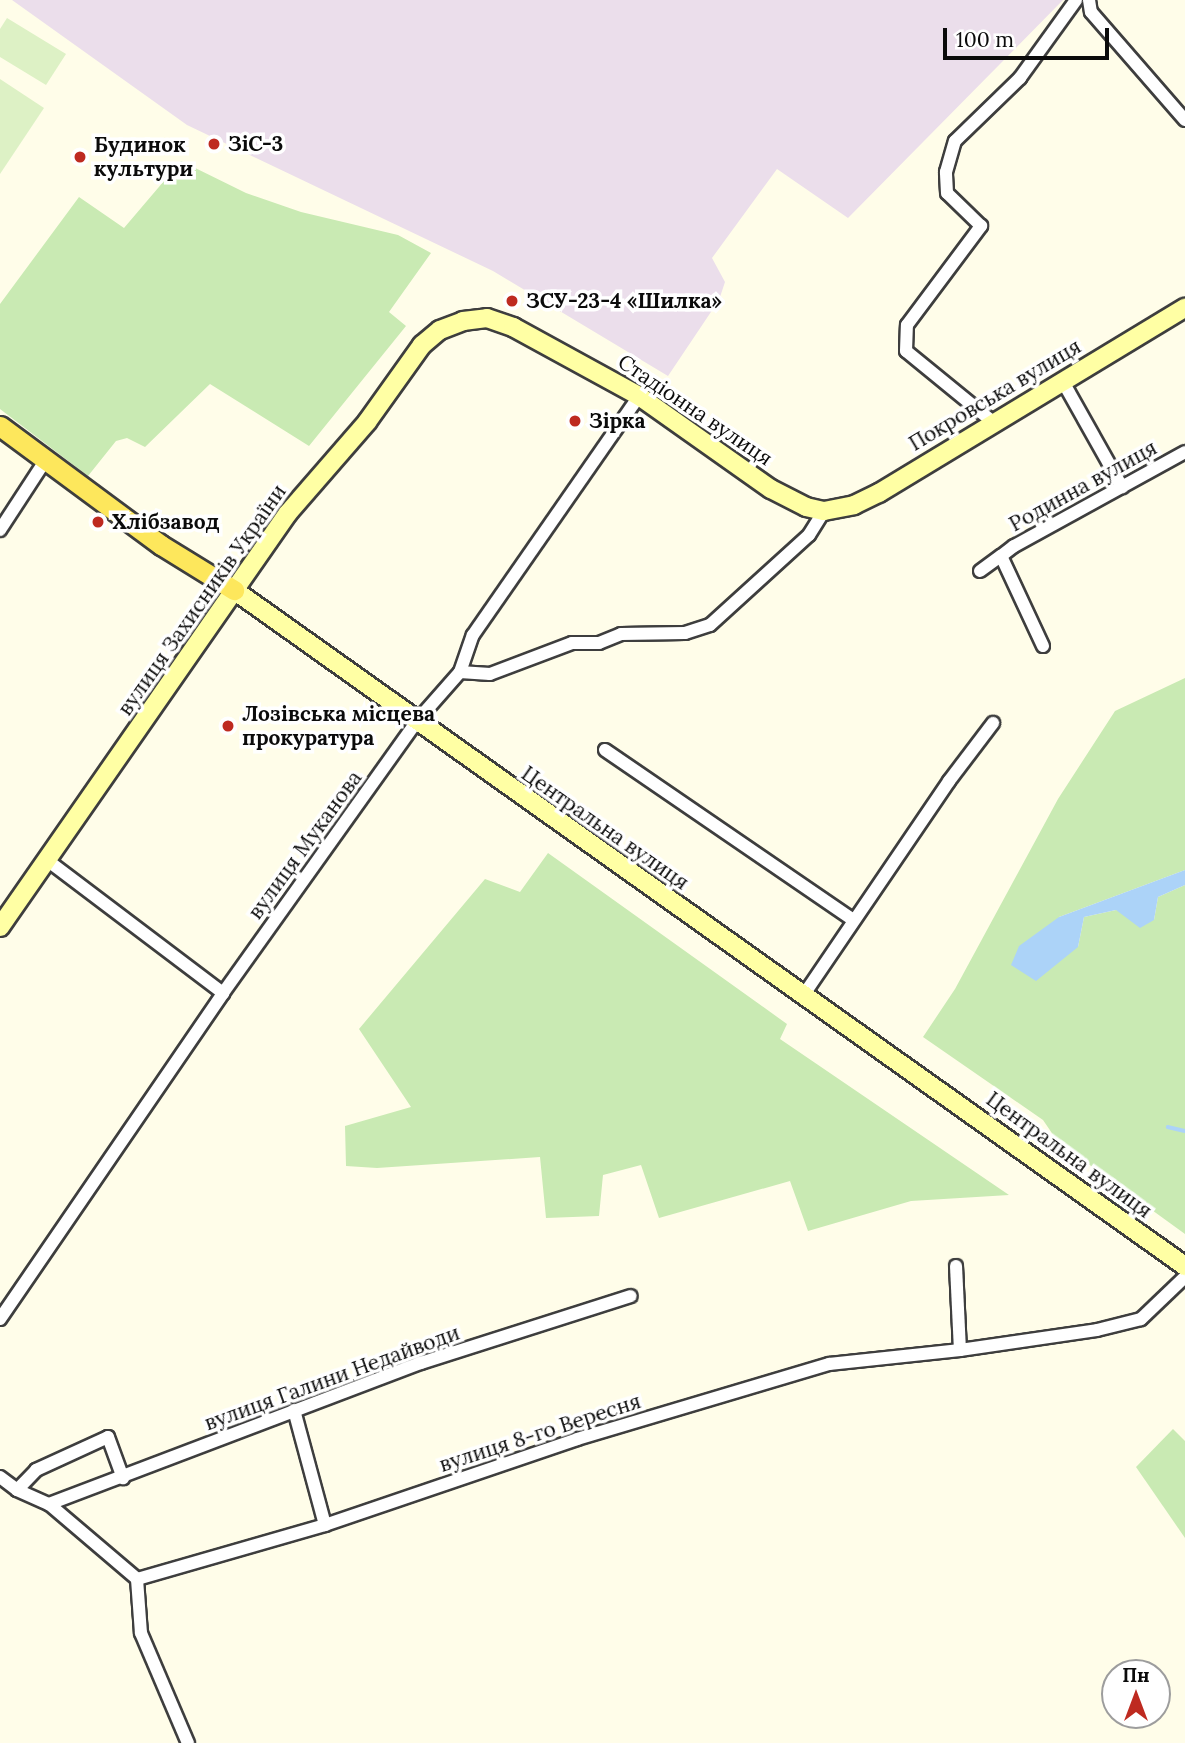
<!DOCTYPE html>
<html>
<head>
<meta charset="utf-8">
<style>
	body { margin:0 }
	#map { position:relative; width:1185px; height:1743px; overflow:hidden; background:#fffde9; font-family:Lora,serif }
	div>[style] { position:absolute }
	.industrial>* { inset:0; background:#ebdeeb }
	.green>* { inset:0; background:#c9eab3 }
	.pitch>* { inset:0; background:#ddf1c5 }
	.water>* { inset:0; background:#acd3f8 }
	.stream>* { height:3.5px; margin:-1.75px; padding:0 1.75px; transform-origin:1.75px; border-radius:1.75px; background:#acd3f8 }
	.roads { filter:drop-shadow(2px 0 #3e3e3e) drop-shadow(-2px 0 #3e3e3e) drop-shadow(0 2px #3e3e3e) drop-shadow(0 -2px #3e3e3e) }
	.street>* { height:12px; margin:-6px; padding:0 6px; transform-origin:6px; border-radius:6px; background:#fff }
	.secondary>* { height:18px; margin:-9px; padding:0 9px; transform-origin:9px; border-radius:9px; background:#ffffa4 }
	.primary>* { height:19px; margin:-9.5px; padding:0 9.5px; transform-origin:9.5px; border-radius:9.5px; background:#fde75c }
	.dots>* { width:19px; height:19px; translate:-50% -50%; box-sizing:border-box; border:4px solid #fff; border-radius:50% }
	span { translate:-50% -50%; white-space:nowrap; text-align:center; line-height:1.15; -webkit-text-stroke:7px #fff; paint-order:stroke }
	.poi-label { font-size:21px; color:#0b0b0b; font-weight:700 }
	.left { translate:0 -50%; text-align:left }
	.street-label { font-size:21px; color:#0b0b0b }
	.north { position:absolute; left:1101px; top:1659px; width:70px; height:70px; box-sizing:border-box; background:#fff; border:2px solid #9d9d9d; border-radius:50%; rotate:0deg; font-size:19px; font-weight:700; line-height:28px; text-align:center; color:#0b0b0b }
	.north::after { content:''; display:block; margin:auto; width:24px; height:32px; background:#be2a20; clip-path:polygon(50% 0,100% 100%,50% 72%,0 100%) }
	.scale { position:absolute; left:943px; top:28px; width:166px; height:32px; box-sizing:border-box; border:4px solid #0b0b0b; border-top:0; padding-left:9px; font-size:21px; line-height:24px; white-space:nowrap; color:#0b0b0b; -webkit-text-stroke:5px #fff; paint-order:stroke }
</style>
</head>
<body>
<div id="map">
	<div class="industrial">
		<i style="clip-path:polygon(12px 0,1063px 0,848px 218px,777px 169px,712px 258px,725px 282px,719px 300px,668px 376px,493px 271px,187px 125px)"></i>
	</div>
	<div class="green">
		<i style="clip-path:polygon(181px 161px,246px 193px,301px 212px,398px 235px,431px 253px,389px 312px,406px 326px,309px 446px,210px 384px,145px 447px,127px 438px,116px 441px,88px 476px,0 409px,0 304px,79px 197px,124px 228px)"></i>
		<i style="clip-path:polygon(1185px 678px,1185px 870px,1059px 917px,1078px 947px,1084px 917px,1116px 910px,1154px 920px,1158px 897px,1185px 885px,1185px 1234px,1058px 1142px,1043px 1120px,923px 1037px,955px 989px,1058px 799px,1115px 711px)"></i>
		<i style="clip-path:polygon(548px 853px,787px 1024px,780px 1039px,1009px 1195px,911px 1201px,808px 1231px,790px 1181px,659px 1218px,641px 1165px,603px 1175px,599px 1216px,546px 1218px,540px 1157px,377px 1168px,346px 1166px,345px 1126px,411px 1107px,359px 1029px,485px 879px,520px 892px)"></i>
		<i style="clip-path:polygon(1173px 1429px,1185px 1441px,1185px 1538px,1136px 1467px)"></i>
	</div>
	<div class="pitch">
		<i style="clip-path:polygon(7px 18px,66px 54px,46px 85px,0 57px,0 29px)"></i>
		<i style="clip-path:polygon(0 79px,44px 108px,0 174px)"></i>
	</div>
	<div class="water">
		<i style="clip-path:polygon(1185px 870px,1185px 885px,1158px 897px,1154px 920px,1140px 928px,1116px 910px,1084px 917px,1078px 947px,1036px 981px,1011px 965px,1019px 946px,1059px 917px)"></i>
	</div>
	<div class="stream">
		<i style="left:1168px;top:1127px;width:17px;rotate:13deg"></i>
	</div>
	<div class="roads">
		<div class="street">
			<i style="left:1089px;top:0;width:12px;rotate:81deg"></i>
			<i style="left:1091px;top:12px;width:143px;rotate:49deg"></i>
			<i style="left:1062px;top:380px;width:123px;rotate:60.7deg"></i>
			<i style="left:993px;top:422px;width:112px;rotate:-140.8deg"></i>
			<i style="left:906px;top:351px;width:26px;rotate:-88deg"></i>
			<i style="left:907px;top:325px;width:124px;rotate:-53.2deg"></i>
			<i style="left:981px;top:226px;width:47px;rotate:-135.9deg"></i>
			<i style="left:947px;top:193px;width:21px;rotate:-93deg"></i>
			<i style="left:946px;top:172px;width:32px;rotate:-74deg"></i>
			<i style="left:955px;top:141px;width:91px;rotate:-44.1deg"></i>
			<i style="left:1020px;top:78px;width:96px;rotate:-54.3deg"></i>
			<i style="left:0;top:530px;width:82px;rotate:-56.9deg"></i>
			<i style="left:980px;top:571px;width:26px;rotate:-36deg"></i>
			<i style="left:1043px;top:646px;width:99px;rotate:-115deg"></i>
			<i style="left:1001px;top:556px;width:16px;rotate:-38deg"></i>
			<i style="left:1014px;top:546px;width:195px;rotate:-28.8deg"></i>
			<i style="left:460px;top:672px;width:30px;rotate:4deg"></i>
			<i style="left:490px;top:674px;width:88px;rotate:-20.7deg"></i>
			<i style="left:572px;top:643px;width:27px"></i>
			<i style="left:599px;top:643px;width:24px;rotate:-22deg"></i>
			<i style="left:621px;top:634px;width:64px;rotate:-0.9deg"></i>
			<i style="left:685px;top:633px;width:26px;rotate:-18deg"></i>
			<i style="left:710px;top:625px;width:134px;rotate:-42.3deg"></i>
			<i style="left:809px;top:535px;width:28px;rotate:-58deg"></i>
			<i style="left:605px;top:750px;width:301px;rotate:34.4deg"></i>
			<i style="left:47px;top:860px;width:221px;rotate:37.1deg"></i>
			<i style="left:805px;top:993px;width:256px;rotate:-55.8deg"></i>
			<i style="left:949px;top:781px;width:73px;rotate:-52.8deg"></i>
			<i style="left:956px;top:1266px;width:84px;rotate:87.3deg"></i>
			<i style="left:0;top:1319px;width:395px;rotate:-55.6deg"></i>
			<i style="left:223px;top:993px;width:333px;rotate:-54.5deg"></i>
			<i style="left:416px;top:722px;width:67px;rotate:-48.7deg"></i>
			<i style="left:460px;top:672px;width:39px;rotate:-71deg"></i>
			<i style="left:473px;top:635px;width:291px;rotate:-55.2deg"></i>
			<i style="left:294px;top:1410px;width:119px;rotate:74.9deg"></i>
			<i style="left:0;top:1477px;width:21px;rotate:37deg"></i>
			<i style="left:17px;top:1490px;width:35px;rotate:24deg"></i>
			<i style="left:49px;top:1504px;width:116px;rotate:40.4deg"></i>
			<i style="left:137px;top:1579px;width:54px;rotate:85.8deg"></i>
			<i style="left:141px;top:1633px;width:120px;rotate:66.9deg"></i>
			<i style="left:17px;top:1490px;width:28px;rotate:-46deg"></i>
			<i style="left:36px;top:1470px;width:79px;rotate:-24.6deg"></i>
			<i style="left:108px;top:1437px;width:44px;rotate:69.9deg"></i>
			<i style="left:49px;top:1504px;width:398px;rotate:-20.8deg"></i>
			<i style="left:421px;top:1363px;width:220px;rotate:-17.7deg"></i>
			<i style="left:137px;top:1579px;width:196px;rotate:-16deg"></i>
			<i style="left:325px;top:1525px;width:266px;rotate:-18.8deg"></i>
			<i style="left:577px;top:1439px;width:263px;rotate:-16.6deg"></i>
			<i style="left:829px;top:1364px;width:132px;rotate:-6.1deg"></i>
			<i style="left:960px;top:1350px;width:138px;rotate:-8.3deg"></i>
			<i style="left:1097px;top:1330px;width:45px;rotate:-14deg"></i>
			<i style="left:1141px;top:1319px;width:61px;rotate:-43.7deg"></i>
		</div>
		<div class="secondary">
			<i style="left:234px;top:590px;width:1167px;rotate:35.41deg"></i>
			<i style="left:0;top:927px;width:504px;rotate:-55.18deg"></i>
			<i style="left:288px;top:513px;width:121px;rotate:-49deg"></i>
			<i style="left:367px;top:422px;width:95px;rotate:-54.5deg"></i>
			<i style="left:422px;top:345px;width:23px;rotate:-40deg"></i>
			<i style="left:440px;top:330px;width:25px;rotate:-21deg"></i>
			<i style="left:463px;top:321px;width:24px;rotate:-7deg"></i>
			<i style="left:487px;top:318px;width:28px;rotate:19deg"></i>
			<i style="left:513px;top:327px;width:144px;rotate:28.7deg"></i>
			<i style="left:639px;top:396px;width:161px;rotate:35.2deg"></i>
			<i style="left:771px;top:489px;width:39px;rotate:27deg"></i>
			<i style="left:806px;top:507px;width:18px;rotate:13deg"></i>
			<i style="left:824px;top:511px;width:31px;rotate:-11deg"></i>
			<i style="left:854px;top:505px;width:28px;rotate:-26deg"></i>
			<i style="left:879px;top:493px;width:358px;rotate:-31.2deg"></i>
		</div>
		<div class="primary">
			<i style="left:0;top:426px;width:200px;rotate:36.5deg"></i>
			<i style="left:161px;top:545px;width:86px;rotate:31.7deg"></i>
		</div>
	</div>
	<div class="dots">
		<i style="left:214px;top:144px;background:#be2a20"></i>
		<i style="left:80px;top:157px;background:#be2a20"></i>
		<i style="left:512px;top:301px;background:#be2a20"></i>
		<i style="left:575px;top:421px;background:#be2a20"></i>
		<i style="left:98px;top:522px;background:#be2a20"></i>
		<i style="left:228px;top:726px;background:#be2a20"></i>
	</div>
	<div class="poi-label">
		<span class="left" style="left:228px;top:144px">ЗіС-3</span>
		<span class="left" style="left:94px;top:157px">Будинок<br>культури</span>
		<span class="left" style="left:526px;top:301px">ЗСУ-23-4 «Шилка»</span>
		<span class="left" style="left:589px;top:421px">Зірка</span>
		<span class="left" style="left:112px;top:522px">Хлібзавод</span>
		<span class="left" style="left:242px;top:726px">Лозівська місцева<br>прокуратура</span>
	</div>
	<div class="street-label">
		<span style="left:995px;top:395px;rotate:-31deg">Покровська вулиця</span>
		<span style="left:695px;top:410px;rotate:34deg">Стадіонна вулиця</span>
		<span style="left:1083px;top:486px;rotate:-29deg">Родинна вулиця</span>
		<span style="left:202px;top:600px;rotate:-55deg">вулиця Захисників України</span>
		<span style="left:605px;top:828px;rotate:35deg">Центральна вулиця</span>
		<span style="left:305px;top:845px;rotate:-54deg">вулиця Муканова</span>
		<span style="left:1069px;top:1155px;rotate:36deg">Центральна вулиця</span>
		<span style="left:332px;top:1378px;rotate:-20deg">вулиця Галини Недайводи</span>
		<span style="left:540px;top:1433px;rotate:-18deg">вулиця 8-го Вересня</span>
	</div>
	<div class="north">Пн</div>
	<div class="scale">100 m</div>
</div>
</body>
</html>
